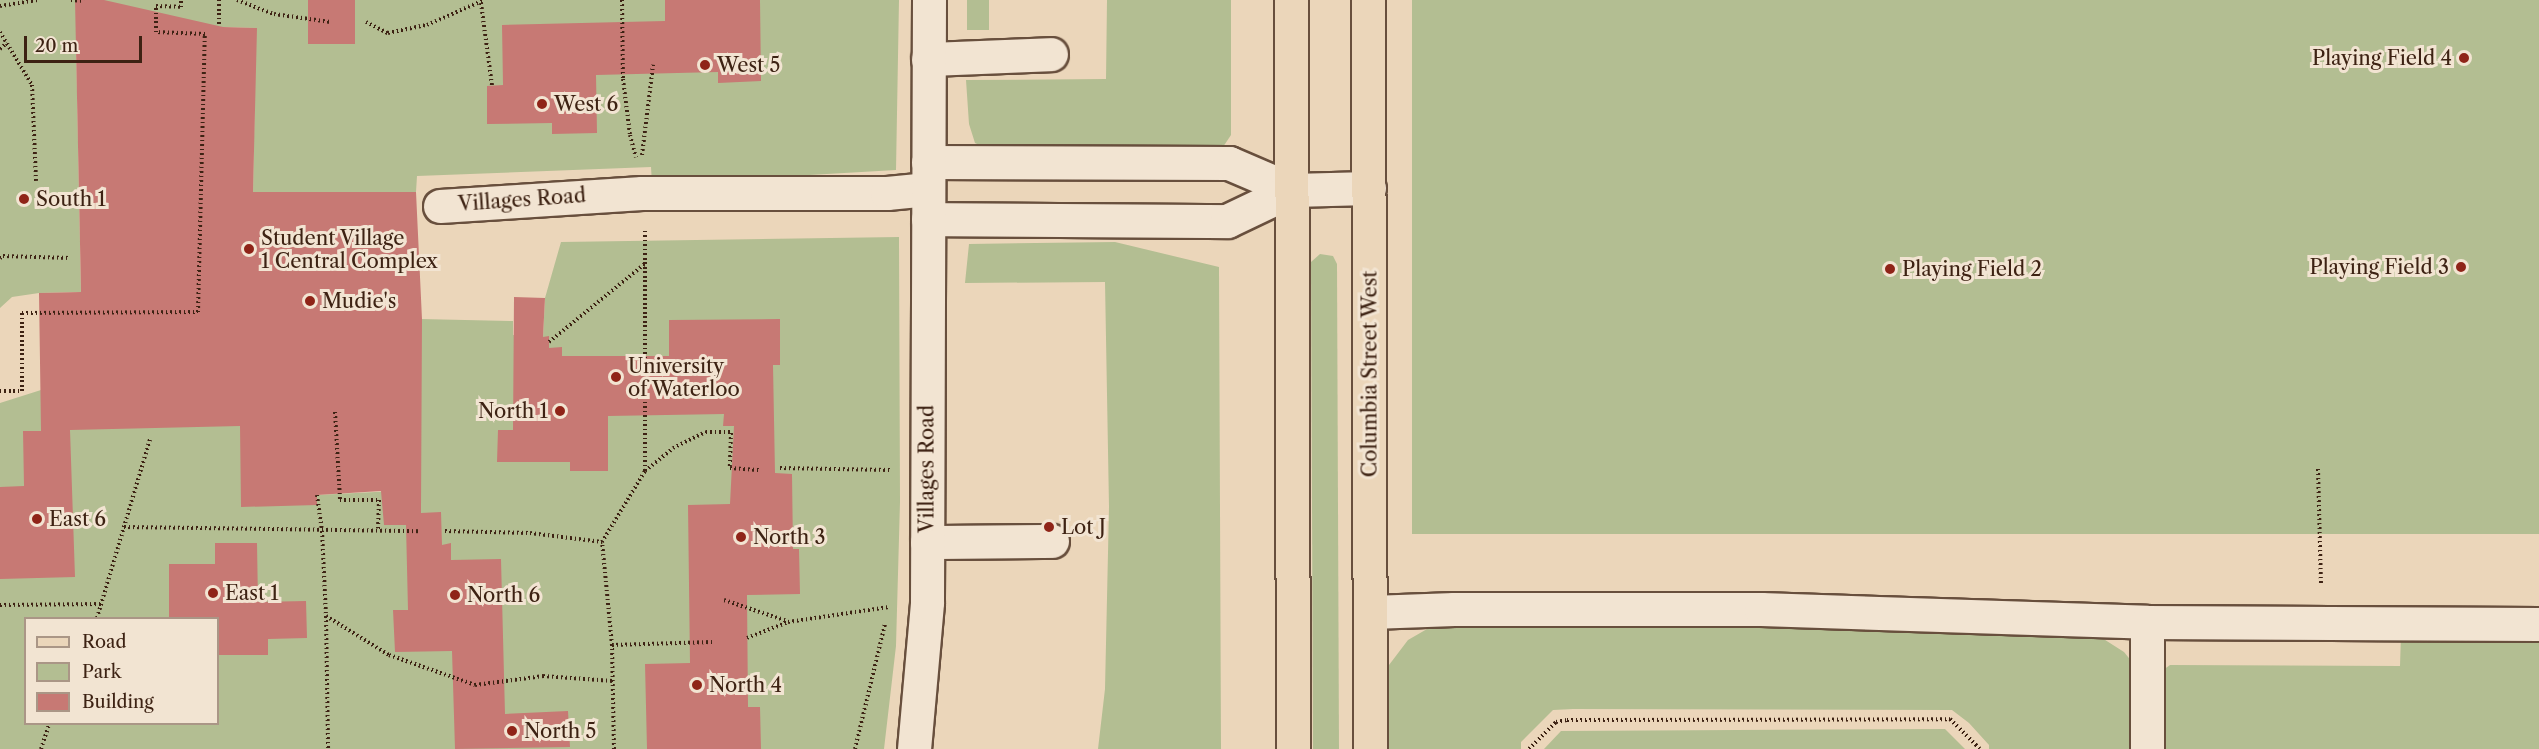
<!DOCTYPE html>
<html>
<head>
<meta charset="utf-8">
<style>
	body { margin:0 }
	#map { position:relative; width:2539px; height:749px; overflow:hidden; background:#ebd6ba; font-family:"Libre Caslon Text",serif }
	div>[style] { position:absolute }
	.green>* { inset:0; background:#b3be92; transform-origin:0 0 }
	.building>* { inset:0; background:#c77974; transform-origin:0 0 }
	.path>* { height:4px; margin-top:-2px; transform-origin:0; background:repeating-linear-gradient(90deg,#3d2213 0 1.5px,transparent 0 4.5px) }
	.roads { filter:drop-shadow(2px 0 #684f3d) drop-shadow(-2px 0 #684f3d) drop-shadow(0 2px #684f3d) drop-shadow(0 -2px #684f3d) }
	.minor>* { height:33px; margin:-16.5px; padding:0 16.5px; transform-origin:16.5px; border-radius:16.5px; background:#f2e4d2 }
	.major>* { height:33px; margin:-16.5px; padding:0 16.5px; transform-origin:16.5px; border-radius:16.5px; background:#ebd6ba }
	.dots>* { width:16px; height:16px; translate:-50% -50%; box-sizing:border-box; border:3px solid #f2e4d2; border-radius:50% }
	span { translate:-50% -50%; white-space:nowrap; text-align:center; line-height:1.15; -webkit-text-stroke:6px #f2e4d2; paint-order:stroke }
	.poi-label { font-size:20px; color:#3d2213 }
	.right { translate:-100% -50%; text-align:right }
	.left { translate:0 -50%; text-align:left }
	.street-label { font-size:20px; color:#3d2213 }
	.legend { position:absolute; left:24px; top:617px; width:195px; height:108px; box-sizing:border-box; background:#f2e4d2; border:2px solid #aa9686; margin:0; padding:8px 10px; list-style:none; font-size:18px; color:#3d2213 }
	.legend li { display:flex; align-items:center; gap:12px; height:30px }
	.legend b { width:30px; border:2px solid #aa9686 }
	.scale { position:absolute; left:24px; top:36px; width:118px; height:27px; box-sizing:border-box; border:3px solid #3d2213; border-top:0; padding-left:8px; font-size:18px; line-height:21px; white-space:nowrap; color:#3d2213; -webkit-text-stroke:4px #f2e4d2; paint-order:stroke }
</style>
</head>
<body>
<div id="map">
	<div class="green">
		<i style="clip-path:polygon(0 0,899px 0,896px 170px,652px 184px,651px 167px,417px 176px,416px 192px,253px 192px,256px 28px,219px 27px,98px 49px,76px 42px,81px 292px,39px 293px,12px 297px,0 308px)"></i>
		<i style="left:967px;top:0;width:22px;height:30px"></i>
		<i style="clip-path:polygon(1107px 0,1231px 0,1231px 135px,1223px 147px,992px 151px,975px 143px,969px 124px,966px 80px,1106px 79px)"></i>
		<i style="left:1412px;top:0;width:1127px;height:534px"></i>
		<i style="clip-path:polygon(evenodd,899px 237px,900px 502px,896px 646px,884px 749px,0 749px,0 403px,41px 390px,240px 426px,317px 495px,414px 490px,421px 487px,420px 319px,513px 321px,513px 335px,543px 337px,545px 298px,561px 242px,899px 237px,26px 618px,218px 618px,218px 724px,26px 724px,26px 618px)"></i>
		<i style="clip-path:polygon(1115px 242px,1219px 267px,1221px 749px,1098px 749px,1105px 689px,1109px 507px,1105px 282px,965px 283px,969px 244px)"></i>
		<i style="clip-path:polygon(1320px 254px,1333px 256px,1337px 264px,1339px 749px,1313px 749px,1311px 262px)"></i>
		<i style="clip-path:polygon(2044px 624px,2102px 638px,2124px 652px,2137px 668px,2136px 749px,1989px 749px,1989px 745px,1969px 723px,1952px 710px,1573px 709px,1553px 710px,1521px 742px,1521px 749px,1389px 749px,1389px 665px,1408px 640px,1434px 625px)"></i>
		<i style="clip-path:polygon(2401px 634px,2539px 635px,2539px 749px,2158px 749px,2159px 673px,2170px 665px,2400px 666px)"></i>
		<i style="clip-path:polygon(1945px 729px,1965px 749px,1544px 749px,1561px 731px)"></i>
	</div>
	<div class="building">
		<i style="clip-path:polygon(75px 0,104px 0,223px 27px,257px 28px,253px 192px,416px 192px,422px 319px,421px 513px,441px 512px,442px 545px,451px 543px,451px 560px,501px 559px,505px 714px,568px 711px,570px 747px,455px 749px,452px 651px,395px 652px,393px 610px,408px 610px,406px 525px,384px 525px,381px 491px,317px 495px,317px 505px,241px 507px,240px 426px,70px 430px,75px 577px,0 579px,0 487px,24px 486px,23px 431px,41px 431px,39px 293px,81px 292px)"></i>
		<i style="left:308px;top:0;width:47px;height:44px"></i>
		<i style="clip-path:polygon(665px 0,760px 0,761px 81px,718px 83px,718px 72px,596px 75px,597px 133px,552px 134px,552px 123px,487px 124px,487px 86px,503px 85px,502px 25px,665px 21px)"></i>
		<i style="clip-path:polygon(514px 297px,545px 298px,543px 337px,549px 336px,549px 348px,562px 347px,562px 356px,669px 356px,669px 320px,780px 319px,780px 365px,773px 365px,775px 473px,792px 474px,793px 549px,799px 549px,800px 594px,747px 595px,748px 707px,760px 707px,761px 749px,647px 749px,645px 664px,690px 663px,688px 505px,730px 504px,734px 426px,723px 426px,724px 414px,608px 416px,608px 471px,570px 471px,570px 462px,497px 462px,498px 430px,513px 430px)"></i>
		<i style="clip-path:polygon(215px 543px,257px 543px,258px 602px,306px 601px,307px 638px,268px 639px,268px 655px,218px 655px,218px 618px,169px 618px,169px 564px,215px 564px)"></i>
	</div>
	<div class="path">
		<i style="left:71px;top:0;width:13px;rotate:4deg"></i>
		<i style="left:219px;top:0;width:27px;rotate:90deg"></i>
		<i style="left:237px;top:0;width:40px;rotate:21deg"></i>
		<i style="left:274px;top:14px;width:57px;rotate:8.1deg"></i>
		<i style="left:622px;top:0;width:79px;rotate:89.3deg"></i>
		<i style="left:623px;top:79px;width:56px;rotate:82.9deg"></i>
		<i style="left:630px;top:135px;width:23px;rotate:75deg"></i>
		<i style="left:481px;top:3px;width:83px;rotate:82.4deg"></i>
		<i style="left:0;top:6px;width:38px;rotate:-9deg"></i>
		<i style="left:366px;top:22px;width:25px;rotate:27deg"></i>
		<i style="left:388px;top:33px;width:40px;rotate:-12deg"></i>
		<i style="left:427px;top:25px;width:62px;rotate:-23.7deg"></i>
		<i style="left:0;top:32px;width:62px;rotate:58.9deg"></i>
		<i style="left:32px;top:85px;width:96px;rotate:87.6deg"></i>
		<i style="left:0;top:49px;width:9px;rotate:-41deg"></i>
		<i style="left:642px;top:155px;width:91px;rotate:-83deg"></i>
		<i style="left:0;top:258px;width:4px;rotate:-34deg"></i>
		<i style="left:3px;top:256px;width:67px;rotate:1.7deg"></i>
		<i style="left:549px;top:342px;width:125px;rotate:-39.2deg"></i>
		<i style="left:0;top:391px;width:22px"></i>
		<i style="left:22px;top:391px;width:78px;rotate:-90deg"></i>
		<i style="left:22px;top:313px;width:176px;rotate:-0.3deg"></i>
		<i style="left:198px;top:312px;width:278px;rotate:-88.6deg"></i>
		<i style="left:205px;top:34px;width:49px;rotate:-177.7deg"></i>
		<i style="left:156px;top:32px;width:26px;rotate:-90deg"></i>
		<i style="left:156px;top:6px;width:25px;rotate:2deg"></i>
		<i style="left:181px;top:7px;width:7px;rotate:-90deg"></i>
		<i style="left:335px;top:412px;width:88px;rotate:86.7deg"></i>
		<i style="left:340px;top:500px;width:39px"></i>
		<i style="left:379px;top:500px;width:30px;rotate:92deg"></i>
		<i style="left:731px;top:433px;width:35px;rotate:92deg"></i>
		<i style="left:730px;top:468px;width:31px;rotate:4deg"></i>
		<i style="left:780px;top:468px;width:110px;rotate:1deg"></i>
		<i style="left:2318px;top:469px;width:117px;rotate:88.5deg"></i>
		<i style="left:645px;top:471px;width:36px;rotate:-39deg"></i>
		<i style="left:673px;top:448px;width:37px;rotate:-26deg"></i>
		<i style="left:706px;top:432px;width:27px"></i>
		<i style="left:317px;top:495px;width:36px;rotate:82deg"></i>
		<i style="left:322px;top:531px;width:85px;rotate:87.3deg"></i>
		<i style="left:326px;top:616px;width:133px;rotate:89.1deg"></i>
		<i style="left:124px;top:527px;width:297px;rotate:0.8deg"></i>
		<i style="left:445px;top:531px;width:85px;rotate:1.3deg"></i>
		<i style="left:530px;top:533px;width:73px;rotate:7.1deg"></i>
		<i style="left:724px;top:600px;width:66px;rotate:18.4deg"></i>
		<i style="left:0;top:605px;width:102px;rotate:-0.6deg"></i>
		<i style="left:326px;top:616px;width:74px;rotate:31.8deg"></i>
		<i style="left:389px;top:655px;width:91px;rotate:19.2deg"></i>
		<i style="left:475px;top:685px;width:69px;rotate:-7.5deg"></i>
		<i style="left:543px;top:676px;width:70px;rotate:4.1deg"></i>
		<i style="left:97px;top:618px;width:187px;rotate:-73.5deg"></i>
		<i style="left:747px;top:638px;width:44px;rotate:-21.3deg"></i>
		<i style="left:788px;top:622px;width:102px;rotate:-8.4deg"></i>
		<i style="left:612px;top:645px;width:103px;rotate:-95.5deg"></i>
		<i style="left:602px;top:542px;width:83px;rotate:-58.8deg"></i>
		<i style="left:645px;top:471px;width:241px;rotate:-90deg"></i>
		<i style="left:41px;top:749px;width:26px;rotate:-72deg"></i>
		<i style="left:614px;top:749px;width:104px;rotate:-91.1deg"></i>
		<i style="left:612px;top:645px;width:100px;rotate:-1.7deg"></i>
		<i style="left:855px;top:749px;width:129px;rotate:-76.5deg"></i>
		<i style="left:1529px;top:749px;width:38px;rotate:-45deg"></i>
		<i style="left:1556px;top:722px;width:11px;rotate:-10deg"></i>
		<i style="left:1567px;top:720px;width:383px;rotate:-0.1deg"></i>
		<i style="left:1950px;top:719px;width:42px;rotate:45deg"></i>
	</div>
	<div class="roads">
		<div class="minor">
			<i style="left:928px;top:59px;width:123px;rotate:-2.3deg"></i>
			<i style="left:928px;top:162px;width:301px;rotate:0.2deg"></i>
			<i style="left:1229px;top:163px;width:69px;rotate:23.2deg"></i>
			<i style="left:440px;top:206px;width:202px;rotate:-3.7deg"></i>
			<i style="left:642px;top:193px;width:245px"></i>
			<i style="left:887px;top:193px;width:41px;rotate:-5.6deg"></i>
			<i style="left:928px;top:219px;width:299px;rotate:0.4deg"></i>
			<i style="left:1227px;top:221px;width:72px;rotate:-25.5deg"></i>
			<i style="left:1292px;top:190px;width:77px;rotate:-1.5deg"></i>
			<i style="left:927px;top:542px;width:125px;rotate:-0.5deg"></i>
			<i style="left:1371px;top:612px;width:83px;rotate:-2.1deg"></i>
			<i style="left:1454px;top:609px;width:307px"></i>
			<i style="left:1761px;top:609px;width:386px;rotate:1.9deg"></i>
			<i style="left:2147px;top:622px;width:392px;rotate:0.3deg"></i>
			<i style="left:2147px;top:622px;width:127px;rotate:90deg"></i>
			<i style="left:914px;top:749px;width:148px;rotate:-84.9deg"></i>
			<i style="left:927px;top:602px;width:602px;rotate:-89.81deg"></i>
		</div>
		<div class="major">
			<i style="left:1291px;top:0;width:749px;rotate:89.85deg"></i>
			<i style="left:1368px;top:0;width:749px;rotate:89.85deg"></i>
		</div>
	</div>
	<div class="dots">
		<i style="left:2464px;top:58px;background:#8f2418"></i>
		<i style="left:705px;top:65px;background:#8f2418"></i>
		<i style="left:542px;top:104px;background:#8f2418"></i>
		<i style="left:24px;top:199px;background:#8f2418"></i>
		<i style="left:249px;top:249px;background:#8f2418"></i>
		<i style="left:2461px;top:267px;background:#8f2418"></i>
		<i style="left:1890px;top:269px;background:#8f2418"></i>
		<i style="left:310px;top:301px;background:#8f2418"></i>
		<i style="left:616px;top:377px;background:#8f2418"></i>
		<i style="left:560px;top:411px;background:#8f2418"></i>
		<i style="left:37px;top:519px;background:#8f2418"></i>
		<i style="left:1049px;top:527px;background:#8f2418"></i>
		<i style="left:741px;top:537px;background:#8f2418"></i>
		<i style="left:213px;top:593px;background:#8f2418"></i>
		<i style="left:455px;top:595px;background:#8f2418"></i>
		<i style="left:697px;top:685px;background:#8f2418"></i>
		<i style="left:512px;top:731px;background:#8f2418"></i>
	</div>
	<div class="poi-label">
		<span class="right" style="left:2452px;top:58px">Playing Field 4</span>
		<span class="left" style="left:717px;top:65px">West 5</span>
		<span class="left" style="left:554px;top:104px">West 6</span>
		<span class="left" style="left:36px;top:199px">South 1</span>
		<span class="left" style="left:261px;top:250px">Student Village<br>1 Central Complex</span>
		<span class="right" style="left:2449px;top:267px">Playing Field 3</span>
		<span class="left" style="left:1902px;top:269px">Playing Field 2</span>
		<span class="left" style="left:322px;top:301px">Mudie's</span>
		<span class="left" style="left:628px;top:378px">University<br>of Waterloo</span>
		<span class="right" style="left:548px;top:411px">North 1</span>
		<span class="left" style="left:49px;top:519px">East 6</span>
		<span class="left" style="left:1061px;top:527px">Lot J</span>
		<span class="left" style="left:753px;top:537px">North 3</span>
		<span class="left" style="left:225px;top:593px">East 1</span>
		<span class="left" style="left:467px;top:595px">North 6</span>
		<span class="left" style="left:709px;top:685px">North 4</span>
		<span class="left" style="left:524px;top:731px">North 5</span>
	</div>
	<div class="street-label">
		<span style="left:522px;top:200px;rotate:-4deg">Villages Road</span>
		<span style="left:1370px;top:374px;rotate:-90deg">Columbia Street West</span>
		<span style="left:927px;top:469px;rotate:-90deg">Villages Road</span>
	</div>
	<ul class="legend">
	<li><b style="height:8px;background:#ebd6ba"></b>Road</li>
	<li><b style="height:16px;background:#b3be92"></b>Park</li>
	<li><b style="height:16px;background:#c77974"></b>Building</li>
	</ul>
	<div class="scale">20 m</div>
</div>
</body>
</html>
